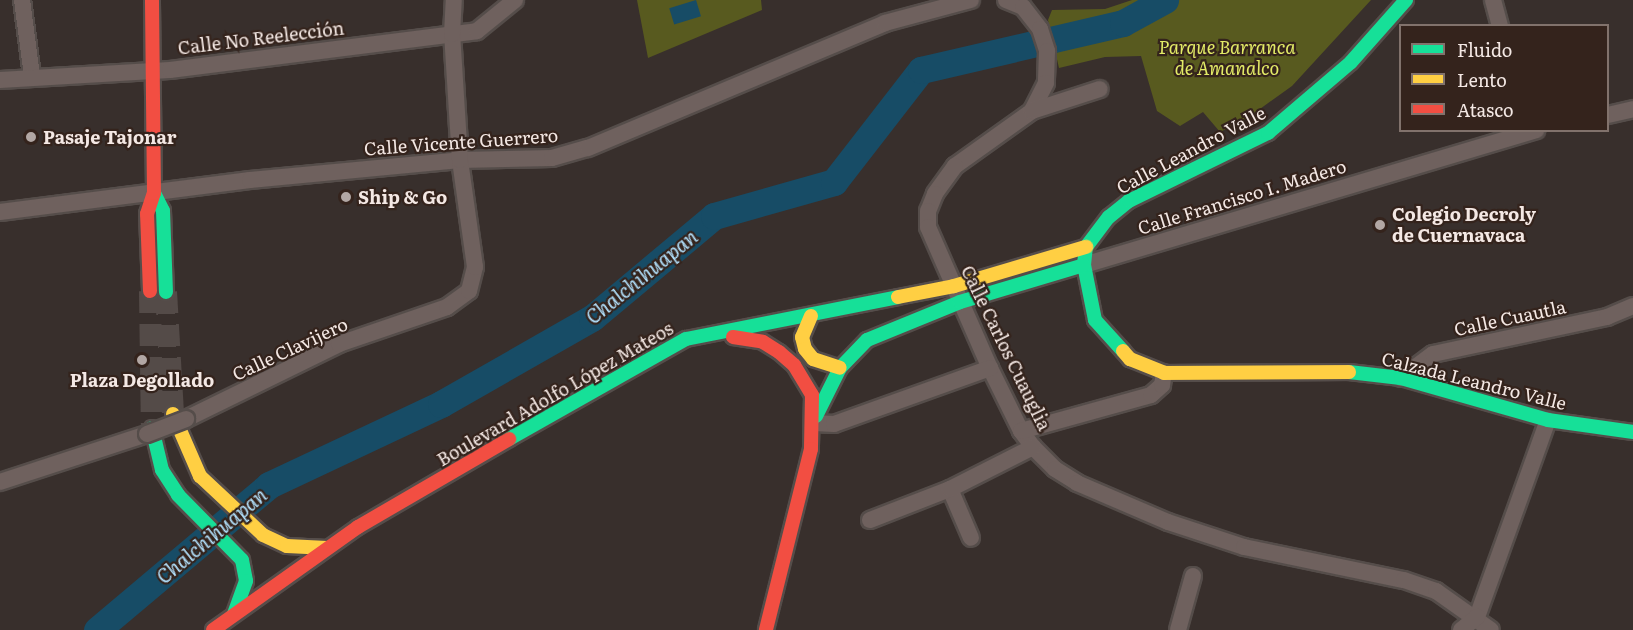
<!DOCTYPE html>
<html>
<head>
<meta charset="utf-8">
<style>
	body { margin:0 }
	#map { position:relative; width:1633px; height:630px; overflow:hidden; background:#382f2c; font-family:Literata,serif }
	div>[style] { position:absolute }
	.green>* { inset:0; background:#585a1f }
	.water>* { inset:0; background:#174c66; transform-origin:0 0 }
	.river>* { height:27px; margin:-13.5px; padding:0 13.5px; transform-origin:13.5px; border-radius:13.5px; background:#174c66 }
	.secondary-tunnel>* { height:22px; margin-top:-11px; transform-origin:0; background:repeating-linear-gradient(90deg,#544b48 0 22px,transparent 0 33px) }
	.roads { filter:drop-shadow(2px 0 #554d4a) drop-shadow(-2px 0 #554d4a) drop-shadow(0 2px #554d4a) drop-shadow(0 -2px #554d4a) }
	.street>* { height:16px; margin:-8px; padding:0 8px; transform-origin:8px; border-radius:8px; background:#6f615e }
	.fast>* { height:14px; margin:-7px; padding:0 7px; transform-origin:7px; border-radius:7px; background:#16e098 }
	.slow>* { height:14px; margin:-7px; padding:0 7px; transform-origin:7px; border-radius:7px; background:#ffcf43 }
	.jam>* { height:14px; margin:-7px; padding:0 7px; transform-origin:7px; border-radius:7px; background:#f24e42 }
	.bridges { filter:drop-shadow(2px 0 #554d4a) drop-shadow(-2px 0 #554d4a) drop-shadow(0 2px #554d4a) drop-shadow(0 -2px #554d4a) }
	.street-bridge>* { height:16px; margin:-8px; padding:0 8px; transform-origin:8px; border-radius:8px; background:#6f615e }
	.dots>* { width:16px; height:16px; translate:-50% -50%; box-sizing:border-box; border:3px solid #34231c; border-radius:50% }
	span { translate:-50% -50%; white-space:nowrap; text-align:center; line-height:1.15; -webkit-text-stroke:4.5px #34231c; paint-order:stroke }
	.street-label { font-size:18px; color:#f4e8e4 }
	.park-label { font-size:18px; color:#e3eb67; font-style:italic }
	.poi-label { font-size:18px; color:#f4e8e4; font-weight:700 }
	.left { translate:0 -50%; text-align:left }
	.water-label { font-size:20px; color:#b2e1fd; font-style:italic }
	.legend { position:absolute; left:1399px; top:24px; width:210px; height:108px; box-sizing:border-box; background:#34231c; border:2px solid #81726c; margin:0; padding:8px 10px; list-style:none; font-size:18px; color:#f4e8e4 }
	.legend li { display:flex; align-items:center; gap:12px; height:30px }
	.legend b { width:30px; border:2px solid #81726c }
</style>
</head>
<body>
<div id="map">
	<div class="green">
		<i style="clip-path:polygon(637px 0,761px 0,762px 10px,648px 58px)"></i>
		<i style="clip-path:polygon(1132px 0,1371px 0,1292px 86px,1246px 119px,1220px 132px,1203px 112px,1180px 126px,1157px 111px,1141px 56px,1105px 57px,1059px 68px,1048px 20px,1052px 10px,1105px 9px)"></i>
	</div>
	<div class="water">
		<i style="left:696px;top:0;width:17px;height:28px;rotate:73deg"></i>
	</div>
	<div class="river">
		<i style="left:97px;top:630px;width:225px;rotate:-40.1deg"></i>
		<i style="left:269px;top:485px;width:190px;rotate:-25.2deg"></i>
		<i style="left:441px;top:404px;width:174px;rotate:-29.7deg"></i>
		<i style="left:592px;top:318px;width:159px;rotate:-39.9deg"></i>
		<i style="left:714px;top:216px;width:125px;rotate:-15.8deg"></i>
		<i style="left:834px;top:182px;width:142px;rotate:-52.2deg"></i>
		<i style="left:921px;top:70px;width:207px;rotate:-13.1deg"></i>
		<i style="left:1123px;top:23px;width:48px;rotate:-28.7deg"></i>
	</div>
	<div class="secondary-tunnel">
		<i style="left:150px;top:291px;width:137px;rotate:89.2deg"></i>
		<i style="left:166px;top:292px;width:122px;rotate:86.7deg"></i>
	</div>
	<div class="roads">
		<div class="street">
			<i style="left:22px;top:0;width:77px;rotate:82.5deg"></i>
			<i style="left:1006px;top:0;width:18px;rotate:22deg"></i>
			<i style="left:1023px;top:7px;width:28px;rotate:52deg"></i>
			<i style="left:1040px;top:29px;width:23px;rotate:72deg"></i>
			<i style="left:1047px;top:51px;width:32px;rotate:92deg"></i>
			<i style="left:1046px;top:83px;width:31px;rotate:117deg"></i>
			<i style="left:1032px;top:111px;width:95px;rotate:144.5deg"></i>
			<i style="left:955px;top:166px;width:34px;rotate:126deg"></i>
			<i style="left:935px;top:194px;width:18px;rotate:112deg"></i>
			<i style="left:928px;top:211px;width:16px;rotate:90deg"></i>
			<i style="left:928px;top:227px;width:154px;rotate:66.3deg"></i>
			<i style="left:990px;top:368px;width:70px;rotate:63.8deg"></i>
			<i style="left:1021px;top:431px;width:20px;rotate:53deg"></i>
			<i style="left:1033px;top:447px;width:31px;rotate:45deg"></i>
			<i style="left:1055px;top:469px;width:26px;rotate:32deg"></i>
			<i style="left:1077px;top:483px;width:99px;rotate:23.2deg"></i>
			<i style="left:1168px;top:522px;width:80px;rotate:18.2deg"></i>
			<i style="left:1244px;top:547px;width:163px;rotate:11.7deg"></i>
			<i style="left:1404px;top:580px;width:34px;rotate:19deg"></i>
			<i style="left:1436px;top:591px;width:67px;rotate:35.3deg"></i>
			<i style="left:1493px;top:0;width:27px;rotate:75deg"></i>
			<i style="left:0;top:80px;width:170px;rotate:-3.4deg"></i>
			<i style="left:170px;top:70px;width:309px;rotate:-7.2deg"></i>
			<i style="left:477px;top:31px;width:49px;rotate:-39.2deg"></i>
			<i style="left:1032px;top:111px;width:71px;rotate:-17.9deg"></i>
			<i style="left:1608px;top:115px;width:26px;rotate:-13deg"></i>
			<i style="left:0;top:212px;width:252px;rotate:-7.3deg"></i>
			<i style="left:250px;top:180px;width:211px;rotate:-5.4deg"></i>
			<i style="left:460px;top:160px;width:92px;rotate:-1.2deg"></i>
			<i style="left:552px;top:158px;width:37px;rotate:-16deg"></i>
			<i style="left:588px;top:148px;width:322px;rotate:-22.8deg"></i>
			<i style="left:885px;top:23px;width:89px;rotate:-15deg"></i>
			<i style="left:1084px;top:265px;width:472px;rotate:-16.6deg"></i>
			<i style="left:1401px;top:378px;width:40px;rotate:-37deg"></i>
			<i style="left:1433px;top:354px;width:178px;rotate:-12deg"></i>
			<i style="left:1607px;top:317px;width:28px;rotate:-23deg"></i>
			<i style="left:186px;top:419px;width:170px;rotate:-26.1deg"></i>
			<i style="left:339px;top:344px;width:114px;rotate:-18.9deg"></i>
			<i style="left:447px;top:307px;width:27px;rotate:-36deg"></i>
			<i style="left:469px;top:291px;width:25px;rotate:-76deg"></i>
			<i style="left:475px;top:267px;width:108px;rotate:-98deg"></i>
			<i style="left:460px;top:160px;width:126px;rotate:-93.6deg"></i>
			<i style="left:452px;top:34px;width:34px;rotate:-87deg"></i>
			<i style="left:814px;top:423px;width:20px;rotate:3deg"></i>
			<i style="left:834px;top:424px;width:166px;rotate:-19.7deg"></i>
			<i style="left:1021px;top:431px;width:135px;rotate:-15.5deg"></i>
			<i style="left:1151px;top:395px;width:15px;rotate:-42deg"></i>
			<i style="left:1162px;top:385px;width:12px;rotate:-81deg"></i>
			<i style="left:0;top:482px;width:155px;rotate:-18.1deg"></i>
			<i style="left:950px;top:489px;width:53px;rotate:66.8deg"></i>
			<i style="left:870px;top:520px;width:86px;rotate:-21.2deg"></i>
			<i style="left:950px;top:489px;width:93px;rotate:-26.8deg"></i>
			<i style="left:1477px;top:617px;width:209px;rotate:-70.2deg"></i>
			<i style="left:1178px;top:630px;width:56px;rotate:-74.5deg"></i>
			<i style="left:1461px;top:630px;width:21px;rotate:-39deg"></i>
		</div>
		<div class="fast">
			<i style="left:154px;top:193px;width:20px;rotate:63deg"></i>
			<i style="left:163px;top:211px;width:81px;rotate:87.9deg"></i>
			<i style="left:1123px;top:351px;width:42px;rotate:-132.1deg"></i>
			<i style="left:1095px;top:320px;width:56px;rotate:-101.3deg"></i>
			<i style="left:1084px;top:265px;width:18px;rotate:-84deg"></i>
			<i style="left:1086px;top:247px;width:38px;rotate:-53deg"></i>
			<i style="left:1109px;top:217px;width:26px;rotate:-39deg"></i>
			<i style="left:1129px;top:201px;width:155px;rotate:-26.1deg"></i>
			<i style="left:1268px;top:133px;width:109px;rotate:-40.5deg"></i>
			<i style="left:1351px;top:62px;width:83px;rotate:-48.4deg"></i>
			<i style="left:1349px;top:372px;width:52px;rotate:6.6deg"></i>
			<i style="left:1401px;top:378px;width:153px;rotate:15.9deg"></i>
			<i style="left:1548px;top:420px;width:86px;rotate:8deg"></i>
			<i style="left:816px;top:416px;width:54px;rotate:-63.4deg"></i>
			<i style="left:840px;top:368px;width:39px;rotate:-46deg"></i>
			<i style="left:867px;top:340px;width:100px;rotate:-22.2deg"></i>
			<i style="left:960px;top:302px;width:129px;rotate:-16.6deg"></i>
			<i style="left:152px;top:428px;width:43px;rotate:76.6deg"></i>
			<i style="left:162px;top:470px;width:30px;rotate:57deg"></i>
			<i style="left:178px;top:495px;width:91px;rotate:45.4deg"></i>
			<i style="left:242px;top:560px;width:21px;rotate:79deg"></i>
			<i style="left:246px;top:581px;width:35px;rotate:110deg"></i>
			<i style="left:509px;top:439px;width:203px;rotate:-29.5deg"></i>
			<i style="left:686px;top:339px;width:216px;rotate:-11.2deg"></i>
		</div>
		<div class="slow">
			<i style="left:898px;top:297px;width:57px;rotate:-11.1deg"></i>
			<i style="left:954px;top:286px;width:138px;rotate:-16.5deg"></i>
			<i style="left:811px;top:316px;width:23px;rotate:113deg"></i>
			<i style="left:802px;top:337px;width:12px;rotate:76deg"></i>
			<i style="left:805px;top:349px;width:13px;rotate:51deg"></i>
			<i style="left:813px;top:359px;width:28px;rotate:18deg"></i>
			<i style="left:1123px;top:351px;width:11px;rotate:49deg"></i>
			<i style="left:1130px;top:359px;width:37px;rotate:22deg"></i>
			<i style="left:1164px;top:373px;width:185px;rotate:-0.3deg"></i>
			<i style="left:173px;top:414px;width:68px;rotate:66.5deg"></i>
			<i style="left:200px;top:476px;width:86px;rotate:43.1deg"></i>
			<i style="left:263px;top:535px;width:26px;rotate:25deg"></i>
			<i style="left:287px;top:546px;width:40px;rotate:2.9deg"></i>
		</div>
		<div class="jam">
			<i style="left:150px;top:291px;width:77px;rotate:-92.2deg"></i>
			<i style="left:147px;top:214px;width:22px;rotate:-72deg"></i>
			<i style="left:154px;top:193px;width:193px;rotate:-90.6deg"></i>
			<i style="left:733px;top:337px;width:30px;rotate:9deg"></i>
			<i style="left:763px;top:342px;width:19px;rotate:32deg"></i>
			<i style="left:779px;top:352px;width:20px;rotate:41deg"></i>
			<i style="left:794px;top:365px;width:35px;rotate:59deg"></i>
			<i style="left:812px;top:395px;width:54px;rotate:91.1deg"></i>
			<i style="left:811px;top:449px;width:187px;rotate:104deg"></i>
			<i style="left:213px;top:630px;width:178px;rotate:-35.4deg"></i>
			<i style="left:358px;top:527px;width:175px;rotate:-30.2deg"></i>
		</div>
	</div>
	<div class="bridges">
		<div class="street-bridge">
			<i style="left:147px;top:434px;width:42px;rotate:-21deg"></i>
		</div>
	</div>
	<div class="dots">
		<i style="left:31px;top:137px;background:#b2a7a4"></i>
		<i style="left:346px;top:197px;background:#b2a7a4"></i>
		<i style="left:1380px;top:225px;background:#b2a7a4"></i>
		<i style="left:142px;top:360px;background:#b2a7a4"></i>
	</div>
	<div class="street-label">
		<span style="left:261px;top:38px;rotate:-7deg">Calle No Reelección</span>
		<span style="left:461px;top:142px;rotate:-4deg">Calle Vicente Guerrero</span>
		<span style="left:1191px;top:150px;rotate:-28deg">Calle Leandro Valle</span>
		<span style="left:1242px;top:197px;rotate:-17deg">Calle Francisco I. Madero</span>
		<span style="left:1510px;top:318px;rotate:-12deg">Calle Cuautla</span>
		<span style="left:1006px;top:348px;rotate:64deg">Calle Carlos Cuauglia</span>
		<span style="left:290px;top:349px;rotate:-25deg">Calle Clavijero</span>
		<span style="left:1474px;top:381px;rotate:14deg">Calzada Leandro Valle</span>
		<span style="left:555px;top:394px;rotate:-30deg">Boulevard Adolfo López Mateos</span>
	</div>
	<div class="park-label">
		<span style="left:1227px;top:58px">Parque Barranca<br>de Amanalco</span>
	</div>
	<div class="poi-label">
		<span class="left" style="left:43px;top:137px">Pasaje Tajonar</span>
		<span class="left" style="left:358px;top:197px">Ship &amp; Go</span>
		<span class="left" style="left:1392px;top:225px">Colegio Decroly<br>de Cuernavaca</span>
		<span style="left:142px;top:380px">Plaza Degollado</span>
	</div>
	<div class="water-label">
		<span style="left:641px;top:276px;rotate:-39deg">Chalchihuapan</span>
		<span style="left:211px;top:535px;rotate:-40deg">Chalchihuapan</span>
	</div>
	<ul class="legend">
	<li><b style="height:8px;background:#16e098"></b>Fluido</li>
	<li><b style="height:8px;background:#ffcf43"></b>Lento</li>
	<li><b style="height:8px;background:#f24e42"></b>Atasco</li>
	</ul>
</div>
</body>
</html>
